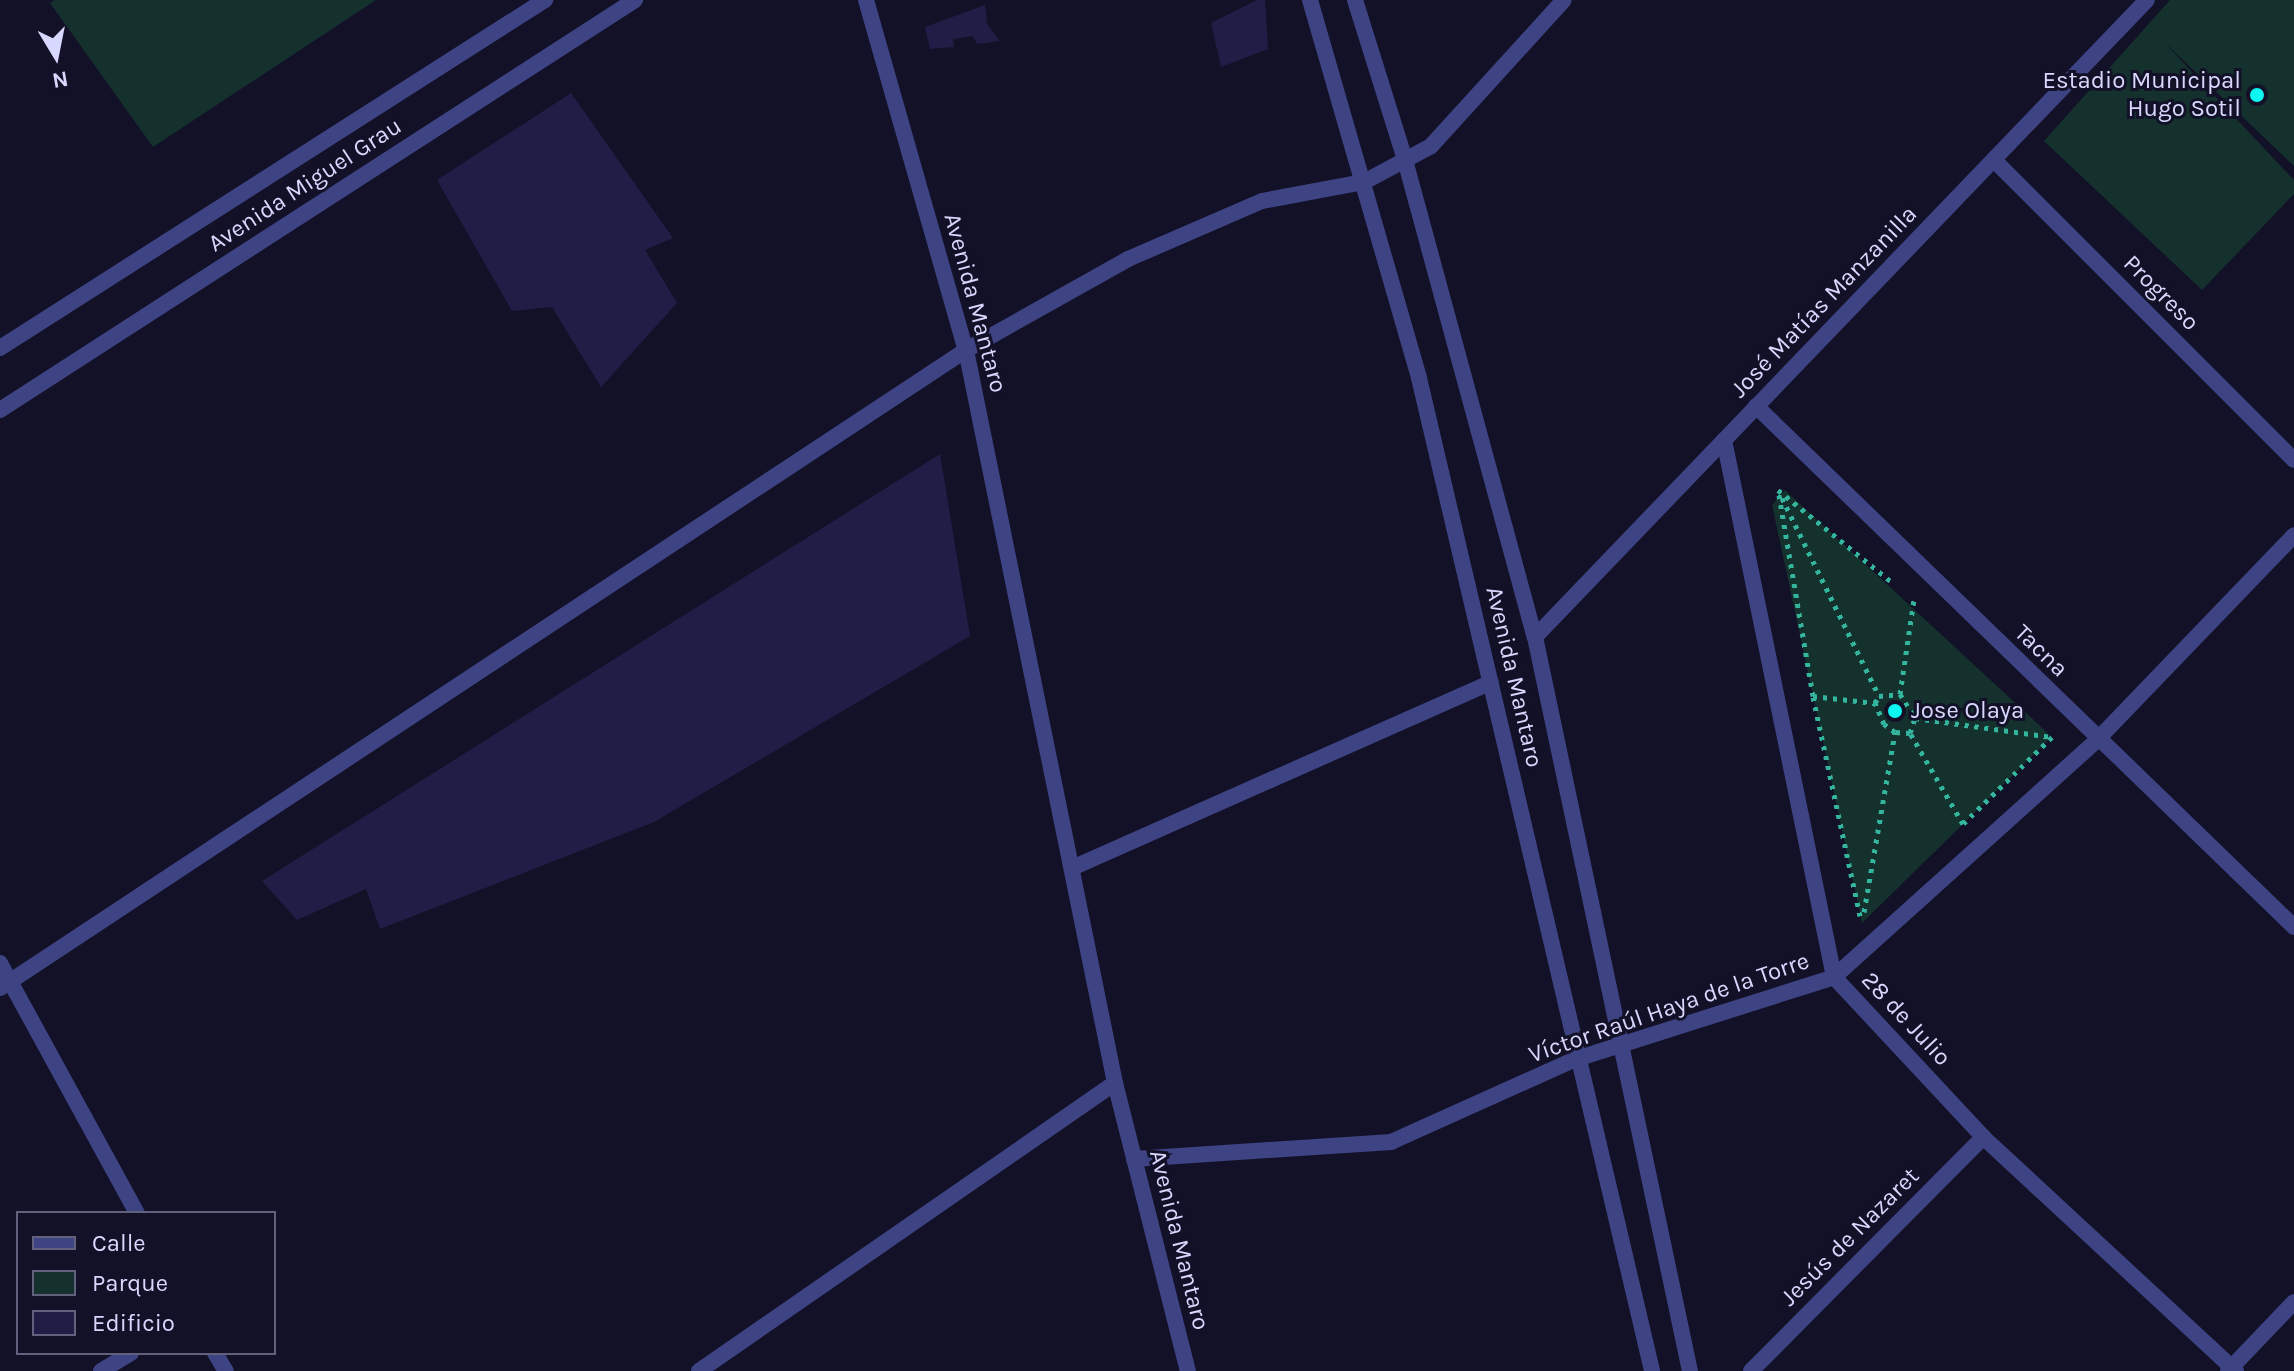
<!DOCTYPE html>
<html>
<head>
<meta charset="utf-8">
<style>
	body { margin:0 }
	#map { position:relative; width:2294px; height:1371px; overflow:hidden; background:#121127; font-family:Karla,sans-serif }
	div>[style] { position:absolute }
	.green>* { inset:0; background:#14312d }
	.building>* { inset:0; background:#211d47 }
	.path>* { height:5px; margin-top:-2.5px; transform-origin:0; background:repeating-linear-gradient(90deg,#34b59e 0 4px,transparent 0 10px) }
	.minor>* { height:16px; margin:-8px; padding:0 8px; transform-origin:8px; border-radius:8px; background:#3e4384 }
	.dots>* { width:22px; height:22px; translate:-50% -50%; box-sizing:border-box; border:4px solid #121127; border-radius:50% }
	span { translate:-50% -50%; white-space:nowrap; text-align:center; line-height:1.15; -webkit-text-stroke:6px #121127; paint-order:stroke }
	.poi-label { font-size:24px; color:#d8d8fe }
	.right { translate:-100% -50%; text-align:right }
	.left { translate:0 -50%; text-align:left }
	.street-label { font-size:24px; color:#d8d8fe }
	.legend { position:absolute; left:16px; top:1211px; width:260px; height:144px; box-sizing:border-box; background:#121127; border:2px solid #61617d; margin:0; padding:10px 14px; list-style:none; font-size:24px; color:#d8d8fe }
	.legend li { display:flex; align-items:center; gap:16px; height:40px }
	.legend b { width:40px; border:2px solid #61617d }
	.north { position:absolute; left:16px; top:16px; width:80px; height:80px; -webkit-text-stroke:6px #121127; paint-order:stroke; rotate:170deg; font-size:22px; font-weight:700; line-height:32px; text-align:center; color:#d8d8fe }
	.north::after { content:''; display:block; margin:auto; width:28px; height:36px; background:#d8d8fe; clip-path:polygon(50% 0,100% 100%,50% 72%,0 100%) }
</style>
</head>
<body>
<div id="map">
	<div class="green">
		<i style="clip-path:polygon(55px 0,376px 0,153px 147px,50px 3px)"></i>
		<i style="clip-path:polygon(2170px 0,2294px 0,2294px 166px,2164px 42px,2294px 180px,2294px 194px,2202px 290px,2044px 141px)"></i>
		<i style="clip-path:polygon(1785px 490px,2052px 737px,1862px 923px,1772px 505px)"></i>
	</div>
	<div class="building">
		<i style="clip-path:polygon(1257px 0,1265px 0,1268px 49px,1221px 67px,1211px 23px)"></i>
		<i style="clip-path:polygon(985px 5px,987px 24px,1000px 41px,977px 44px,973px 36px,953px 39px,954px 47px,930px 49px,925px 27px)"></i>
		<i style="clip-path:polygon(571px 93px,673px 238px,645px 250px,677px 303px,601px 387px,552px 307px,512px 311px,437px 180px)"></i>
		<i style="clip-path:polygon(940px 454px,970px 636px,654px 822px,380px 929px,366px 889px,297px 920px,262px 881px)"></i>
	</div>
	<div class="path">
		<i style="left:1782px;top:498px;width:220px;rotate:63.9deg"></i>
		<i style="left:1900px;top:694px;width:96px;rotate:-81.6deg"></i>
		<i style="left:1813px;top:696px;width:209px;rotate:-99.6deg"></i>
		<i style="left:1778px;top:490px;width:148px;rotate:39deg"></i>
		<i style="left:1915px;top:718px;width:138px;rotate:7.9deg"></i>
		<i style="left:2052px;top:737px;width:124px;rotate:135.7deg"></i>
		<i style="left:1963px;top:824px;width:105px;rotate:-120.2deg"></i>
		<i style="left:1910px;top:733px;width:16px;rotate:-72deg"></i>
		<i style="left:1910px;top:733px;width:15px;rotate:-176deg"></i>
		<i style="left:1895px;top:732px;width:14px;rotate:-144deg"></i>
		<i style="left:1884px;top:724px;width:23px;rotate:-113deg"></i>
		<i style="left:1875px;top:703px;width:8px;rotate:-60deg"></i>
		<i style="left:1879px;top:696px;width:21px;rotate:-5deg"></i>
		<i style="left:1900px;top:694px;width:28px;rotate:58deg"></i>
		<i style="left:1864px;top:912px;width:183px;rotate:-80.2deg"></i>
		<i style="left:1860px;top:916px;width:225px;rotate:-102.1deg"></i>
		<i style="left:1813px;top:696px;width:62px;rotate:6.4deg"></i>
	</div>
	<div class="minor">
		<i style="left:866px;top:0;width:364px;rotate:74.1deg"></i>
		<i style="left:966px;top:350px;width:748px;rotate:78.51deg"></i>
		<i style="left:1115px;top:1083px;width:297px;rotate:75.8deg"></i>
		<i style="left:1310px;top:0;width:393px;rotate:73.9deg"></i>
		<i style="left:1419px;top:378px;width:1020px;rotate:76.79deg"></i>
		<i style="left:1355px;top:0;width:168px;rotate:72.6deg"></i>
		<i style="left:1405px;top:160px;width:494px;rotate:74.8deg"></i>
		<i style="left:1535px;top:637px;width:750px;rotate:78.08deg"></i>
		<i style="left:1994px;top:160px;width:424px;rotate:45deg"></i>
		<i style="left:0;top:348px;width:647px;rotate:-32.56deg"></i>
		<i style="left:1756px;top:406px;width:749px;rotate:44.08deg"></i>
		<i style="left:0;top:410px;width:756px;rotate:-32.85deg"></i>
		<i style="left:1724px;top:440px;width:548px;rotate:78.42deg"></i>
		<i style="left:1834px;top:977px;width:219px;rotate:47deg"></i>
		<i style="left:1983px;top:1137px;width:345px;rotate:42.8deg"></i>
		<i style="left:1535px;top:637px;width:883px;rotate:-46.15deg"></i>
		<i style="left:1072px;top:868px;width:458px;rotate:-23.9deg"></i>
		<i style="left:0;top:963px;width:285px;rotate:61.3deg"></i>
		<i style="left:0;top:988px;width:1158px;rotate:-33.44deg"></i>
		<i style="left:966px;top:350px;width:186px;rotate:-29.3deg"></i>
		<i style="left:1128px;top:259px;width:146px;rotate:-23.4deg"></i>
		<i style="left:1262px;top:201px;width:104px;rotate:-10.6deg"></i>
		<i style="left:1364px;top:182px;width:76px;rotate:-28.2deg"></i>
		<i style="left:1431px;top:146px;width:197px;rotate:-47.7deg"></i>
		<i style="left:1134px;top:1159px;width:258px;rotate:-3.8deg"></i>
		<i style="left:1391px;top:1142px;width:203px;rotate:-24.2deg"></i>
		<i style="left:1576px;top:1059px;width:271px;rotate:-17.6deg"></i>
		<i style="left:1834px;top:977px;width:354px;rotate:-42deg"></i>
		<i style="left:2097px;top:740px;width:284px;rotate:-46.1deg"></i>
		<i style="left:215px;top:1353px;width:21px;rotate:59deg"></i>
		<i style="left:101px;top:1371px;width:35px;rotate:-31deg"></i>
		<i style="left:699px;top:1371px;width:506px;rotate:-34.7deg"></i>
		<i style="left:1751px;top:1371px;width:330px;rotate:-45.2deg"></i>
		<i style="left:2228px;top:1371px;width:95px;rotate:-46.3deg"></i>
	</div>
	<div class="dots">
		<i style="left:2257px;top:95px;background:#0cf6f2"></i>
		<i style="left:1895px;top:711px;background:#0cf6f2"></i>
	</div>
	<div class="poi-label">
		<span class="right" style="left:2241px;top:95px">Estadio Municipal<br>Hugo Sotil</span>
		<span class="left" style="left:1911px;top:711px">Jose Olaya</span>
	</div>
	<div class="street-label">
		<span style="left:305px;top:185px;rotate:-33deg">Avenida Miguel Grau</span>
		<span style="left:2161px;top:293px;rotate:45deg">Progreso</span>
		<span style="left:1824px;top:302px;rotate:-46deg">José Matías Manzanilla</span>
		<span style="left:975px;top:303px;rotate:75deg">Avenida Mantaro</span>
		<span style="left:2041px;top:651px;rotate:44deg">Tacna</span>
		<span style="left:1514px;top:677px;rotate:77deg">Avenida Mantaro</span>
		<span style="left:1669px;top:1008px;rotate:-19deg">Víctor Raúl Haya de la Torre</span>
		<span style="left:1906px;top:1019px;rotate:47deg">28 de Julio</span>
		<span style="left:1850px;top:1237px;rotate:-45deg">Jesús de Nazaret</span>
		<span style="left:1179px;top:1240px;rotate:76deg">Avenida Mantaro</span>
	</div>
	<ul class="legend">
	<li><b style="height:10px;background:#3e4384"></b>Calle</li>
	<li><b style="height:22px;background:#14312d"></b>Parque</li>
	<li><b style="height:22px;background:#211d47"></b>Edificio</li>
	</ul>
	<div class="north">N</div>
</div>
</body>
</html>
